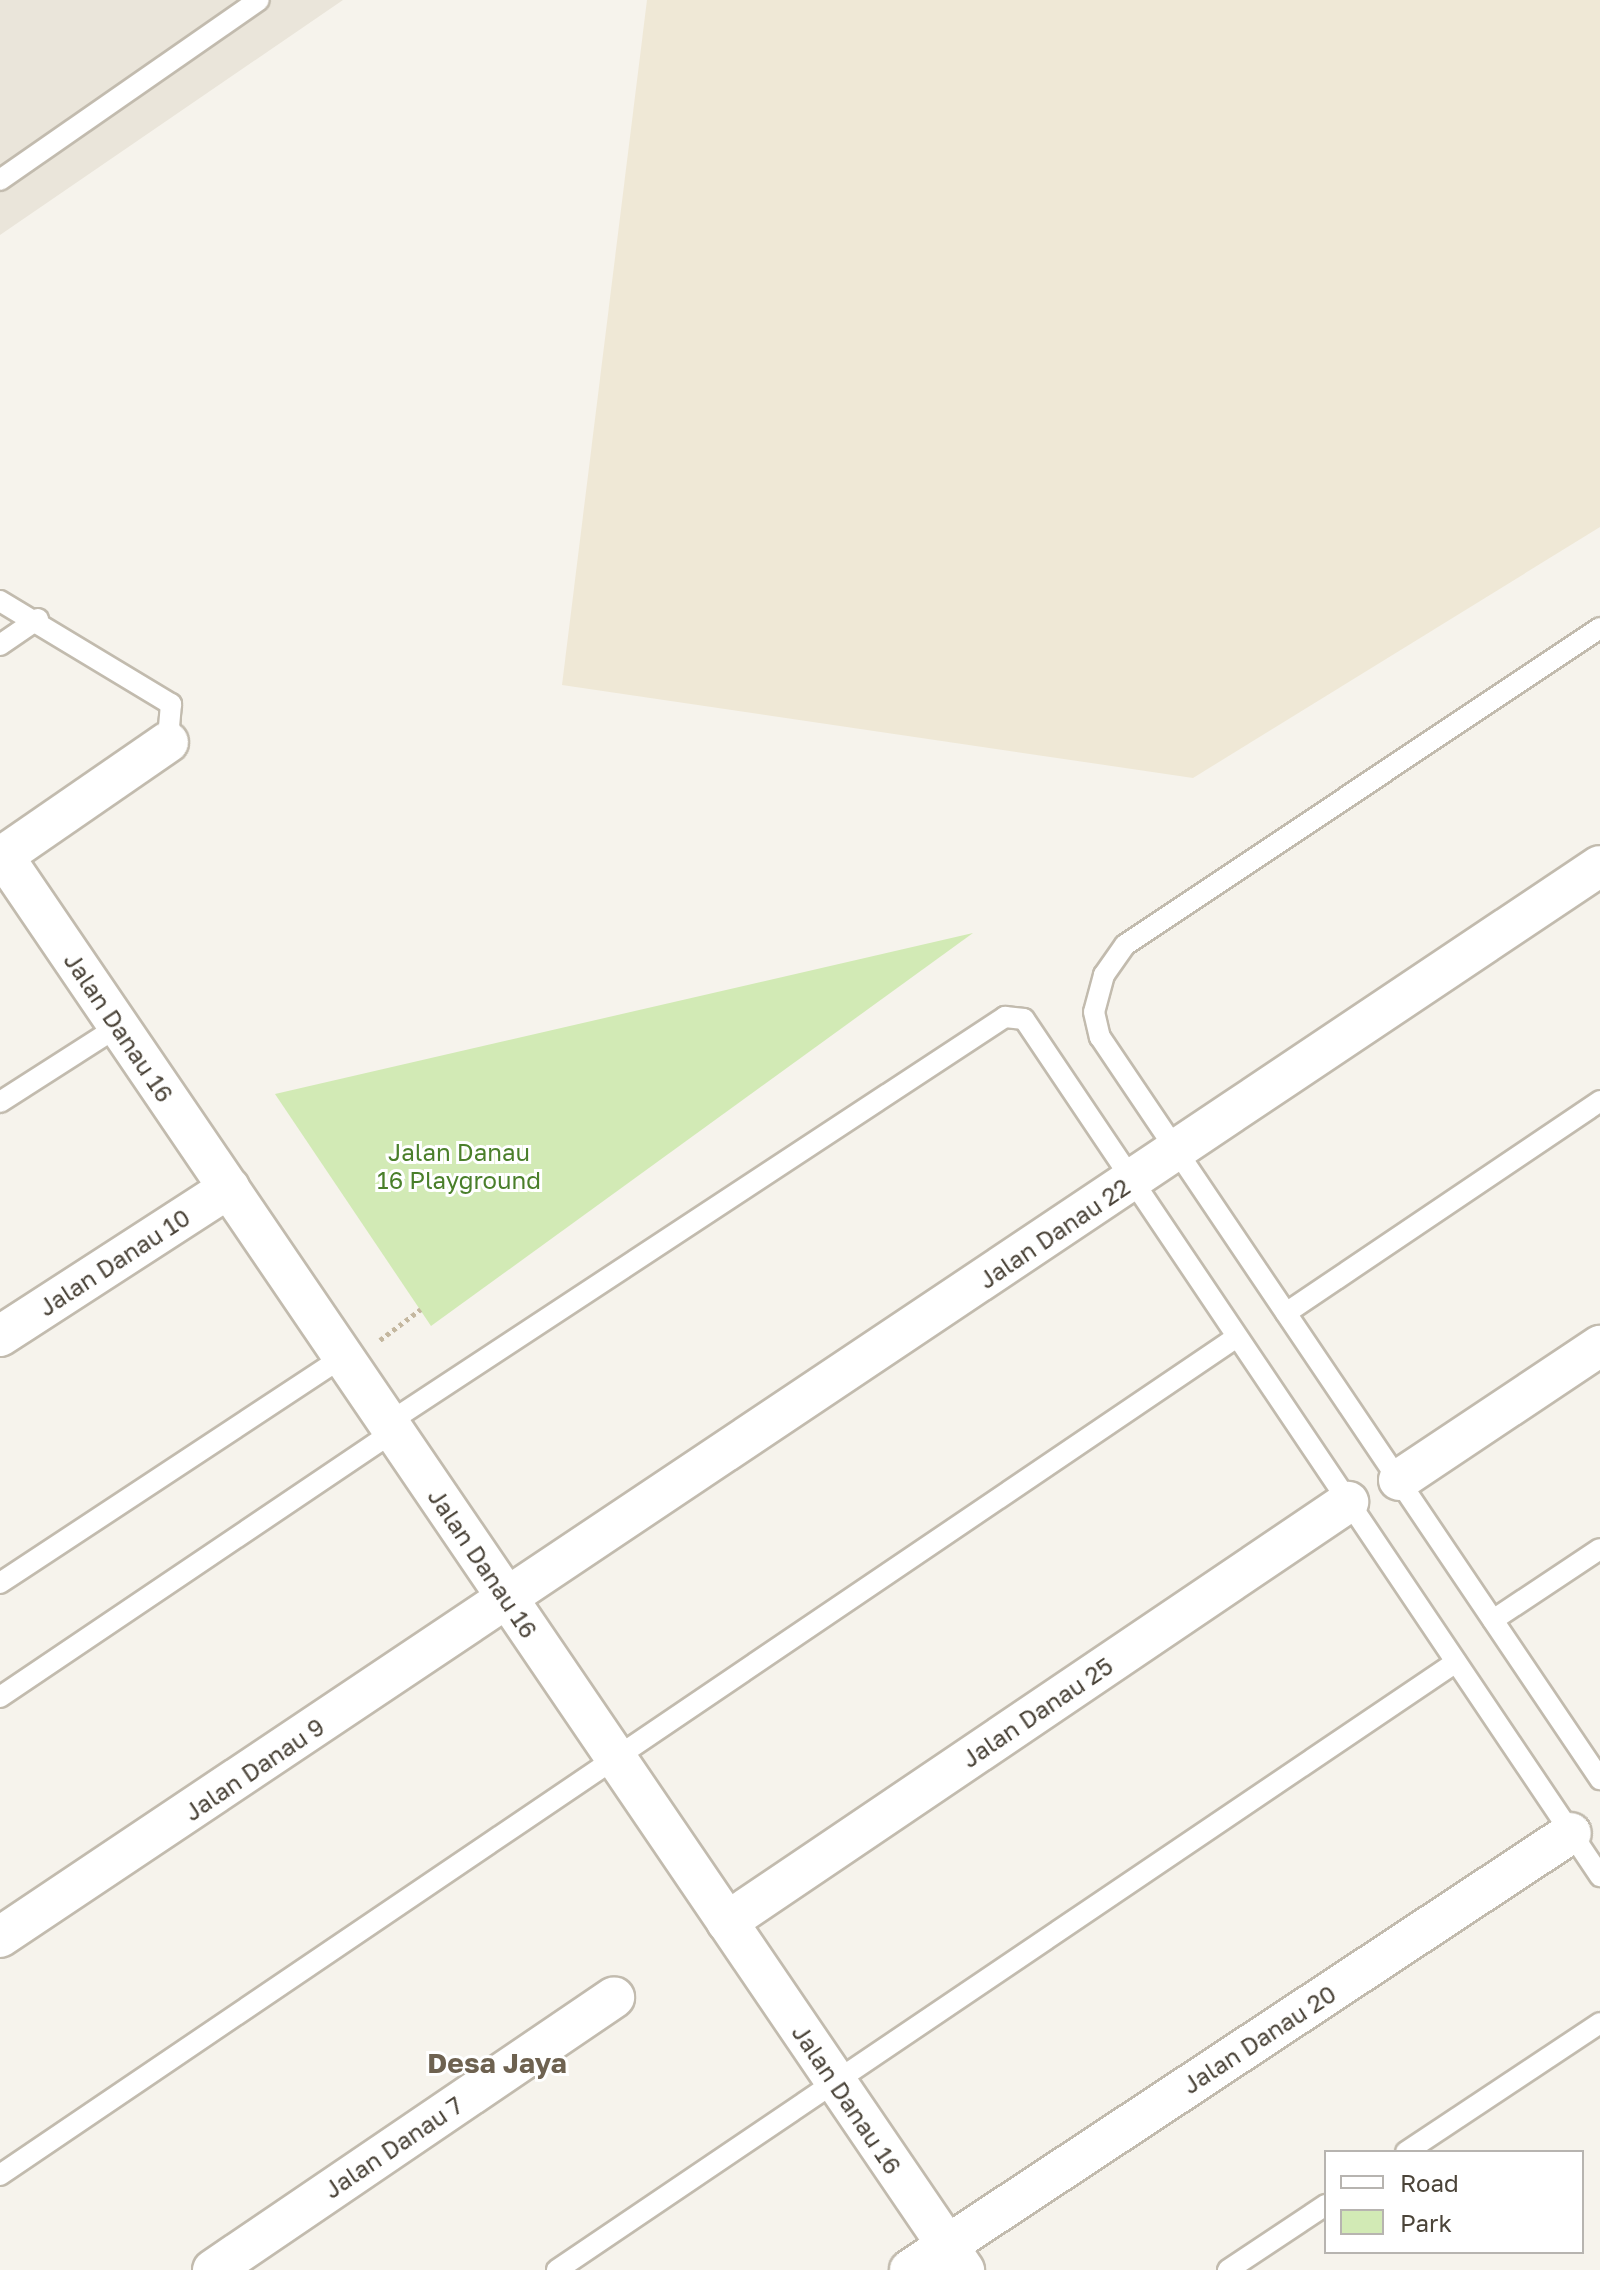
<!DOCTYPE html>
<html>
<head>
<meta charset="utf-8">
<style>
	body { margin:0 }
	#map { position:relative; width:1600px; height:2270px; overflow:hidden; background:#f6f3ec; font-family:"Golos Text",sans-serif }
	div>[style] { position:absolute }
	.residential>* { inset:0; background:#eae5da }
	.education>* { inset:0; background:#efe8d6 }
	.green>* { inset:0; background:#d2eab5 }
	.path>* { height:5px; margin-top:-2.5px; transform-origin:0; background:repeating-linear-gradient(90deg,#c4b79f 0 4px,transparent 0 8px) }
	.roads { filter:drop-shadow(2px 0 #c2bbae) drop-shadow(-2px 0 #c2bbae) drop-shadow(0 2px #c2bbae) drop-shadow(0 -2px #c2bbae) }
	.service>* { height:20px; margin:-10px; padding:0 10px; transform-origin:10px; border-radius:10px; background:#fff }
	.minor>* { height:40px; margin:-20px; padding:0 20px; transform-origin:20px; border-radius:20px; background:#fff }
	span { translate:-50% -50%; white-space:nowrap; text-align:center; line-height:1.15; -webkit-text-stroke:6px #fff; paint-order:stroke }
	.street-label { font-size:24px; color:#4b4439 }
	.park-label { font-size:24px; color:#4a7f2a }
	.quarter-label { font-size:28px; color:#6e6250; font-weight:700 }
	.legend { position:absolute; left:1324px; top:2150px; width:260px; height:104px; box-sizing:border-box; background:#fff; border:2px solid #b7b4b0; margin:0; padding:10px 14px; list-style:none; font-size:24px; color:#4b4439 }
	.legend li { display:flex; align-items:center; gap:16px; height:40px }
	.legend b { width:40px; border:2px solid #b7b4b0 }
</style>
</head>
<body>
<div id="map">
	<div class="residential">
		<i style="clip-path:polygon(0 0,343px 0,0 235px)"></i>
	</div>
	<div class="education">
		<i style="clip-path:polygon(647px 0,1600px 0,1600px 527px,1193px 778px,562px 685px)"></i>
	</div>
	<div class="green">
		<i style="clip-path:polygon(973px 933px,431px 1326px,275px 1094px)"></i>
	</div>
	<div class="path">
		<i style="left:380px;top:1340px;width:51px;rotate:-37.1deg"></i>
	</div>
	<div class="roads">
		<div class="service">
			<i style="left:0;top:180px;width:315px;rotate:-34.8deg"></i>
			<i style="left:0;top:601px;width:200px;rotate:31.1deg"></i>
			<i style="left:171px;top:704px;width:38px;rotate:95deg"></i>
			<i style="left:1600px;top:628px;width:571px;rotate:146.28deg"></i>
			<i style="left:1125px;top:945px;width:37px;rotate:125deg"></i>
			<i style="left:1104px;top:975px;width:38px;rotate:105deg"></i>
			<i style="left:1094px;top:1012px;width:26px;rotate:77deg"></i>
			<i style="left:1100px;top:1037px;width:895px;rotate:56.03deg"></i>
			<i style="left:0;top:645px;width:46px;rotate:-34.4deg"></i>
			<i style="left:0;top:1102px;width:141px;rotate:-32.6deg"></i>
			<i style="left:1286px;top:1313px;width:379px;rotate:-34deg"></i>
			<i style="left:388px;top:1423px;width:739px;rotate:-33.35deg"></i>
			<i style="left:1005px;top:1017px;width:19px;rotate:6deg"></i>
			<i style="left:1024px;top:1019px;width:1033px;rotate:56.09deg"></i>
			<i style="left:0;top:1583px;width:411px;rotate:-33.4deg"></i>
			<i style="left:1493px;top:1620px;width:128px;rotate:-33.6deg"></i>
			<i style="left:0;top:1697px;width:475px;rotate:-34deg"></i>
			<i style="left:1406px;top:2152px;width:233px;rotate:-33.6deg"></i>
			<i style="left:0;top:2175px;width:1494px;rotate:-34.12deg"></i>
			<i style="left:557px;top:2270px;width:1085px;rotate:-34.07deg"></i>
			<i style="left:1228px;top:2270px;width:118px;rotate:-33.6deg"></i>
		</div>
		<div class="minor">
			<i style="left:3px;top:856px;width:1710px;rotate:55.8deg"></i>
			<i style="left:0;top:858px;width:204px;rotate:-34.6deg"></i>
			<i style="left:0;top:1336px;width:273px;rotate:-32.9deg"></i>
			<i style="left:1399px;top:1480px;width:242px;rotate:-33.7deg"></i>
			<i style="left:727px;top:1922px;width:750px;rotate:-34.07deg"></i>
			<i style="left:0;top:1937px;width:1925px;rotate:-33.8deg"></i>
			<i style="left:213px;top:2270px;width:485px;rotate:-34.2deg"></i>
			<i style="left:910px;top:2270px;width:792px;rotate:-33.47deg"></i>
		</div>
	</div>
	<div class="street-label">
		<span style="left:119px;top:1027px;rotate:56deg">Jalan Danau 16</span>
		<span style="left:1054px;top:1233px;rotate:-34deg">Jalan Danau 22</span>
		<span style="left:114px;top:1262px;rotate:-33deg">Jalan Danau 10</span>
		<span style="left:483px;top:1563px;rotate:56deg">Jalan Danau 16</span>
		<span style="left:1037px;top:1712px;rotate:-34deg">Jalan Danau 25</span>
		<span style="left:254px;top:1769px;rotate:-34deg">Jalan Danau 9</span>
		<span style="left:1259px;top:2039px;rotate:-33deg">Jalan Danau 20</span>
		<span style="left:847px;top:2099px;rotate:56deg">Jalan Danau 16</span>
		<span style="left:393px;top:2147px;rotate:-34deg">Jalan Danau 7</span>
	</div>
	<div class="park-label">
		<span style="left:459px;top:1166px">Jalan Danau<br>16 Playground</span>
	</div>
	<div class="quarter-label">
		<span style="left:497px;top:2063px">Desa Jaya</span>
	</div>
	<ul class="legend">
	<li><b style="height:10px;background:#fff"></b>Road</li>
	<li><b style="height:22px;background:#d2eab5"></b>Park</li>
	</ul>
</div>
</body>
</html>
